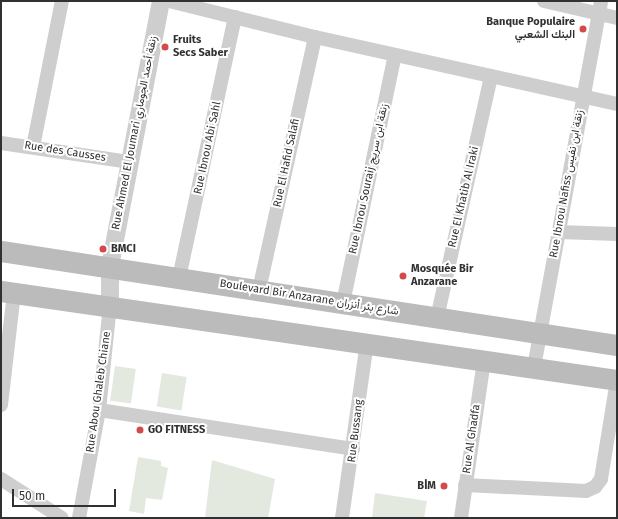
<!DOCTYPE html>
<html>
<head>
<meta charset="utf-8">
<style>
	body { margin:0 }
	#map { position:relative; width:618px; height:519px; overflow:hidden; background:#fff; font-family:"Fira Sans",Vazirmatn,sans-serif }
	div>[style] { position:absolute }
	.green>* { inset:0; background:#e3e9de; transform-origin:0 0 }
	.minor>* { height:14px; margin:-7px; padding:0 7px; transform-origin:7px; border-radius:7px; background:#cecece }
	.tertiary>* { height:18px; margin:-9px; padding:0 9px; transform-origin:9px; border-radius:9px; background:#cecece }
	.secondary>* { height:21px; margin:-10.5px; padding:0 10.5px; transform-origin:10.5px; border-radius:10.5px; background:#bbb }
	.dots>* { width:11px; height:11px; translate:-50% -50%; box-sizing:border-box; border:2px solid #fff; border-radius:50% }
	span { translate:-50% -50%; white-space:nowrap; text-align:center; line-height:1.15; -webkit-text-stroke:4px #fff; paint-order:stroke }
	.poi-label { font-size:11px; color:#313131; font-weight:700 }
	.right { translate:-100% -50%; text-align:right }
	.left { translate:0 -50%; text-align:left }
	.street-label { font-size:11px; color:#313131 }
	.frame { position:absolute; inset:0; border:2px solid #313131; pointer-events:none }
	.scale { position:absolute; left:12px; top:489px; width:104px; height:18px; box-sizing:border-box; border:2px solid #313131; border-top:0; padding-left:5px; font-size:12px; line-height:14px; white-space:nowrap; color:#313131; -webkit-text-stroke:3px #fff; paint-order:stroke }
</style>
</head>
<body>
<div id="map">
	<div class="green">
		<i style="left:115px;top:366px;width:21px;height:35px;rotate:8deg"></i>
		<i style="left:162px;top:373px;width:25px;height:34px;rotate:9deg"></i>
		<i style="clip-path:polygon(138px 457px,161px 461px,161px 466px,168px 468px,162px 500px,146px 498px,144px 514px,129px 511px)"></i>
		<i style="clip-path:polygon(212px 460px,275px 479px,268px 518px,205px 518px)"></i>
		<i style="clip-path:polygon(375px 493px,427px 501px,424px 518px,372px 518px)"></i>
	</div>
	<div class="minor">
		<i style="left:169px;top:1px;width:150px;rotate:13.9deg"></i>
		<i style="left:315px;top:37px;width:309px;rotate:12.5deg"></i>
		<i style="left:544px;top:1px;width:75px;rotate:13.1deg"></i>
		<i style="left:1px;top:143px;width:129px;rotate:8.4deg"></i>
		<i style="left:33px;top:147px;width:149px;rotate:-78.8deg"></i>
		<i style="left:559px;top:232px;width:58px;rotate:2deg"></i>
		<i style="left:179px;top:278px;width:267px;rotate:-77.9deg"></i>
		<i style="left:259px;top:290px;width:259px;rotate:-77.5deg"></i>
		<i style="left:343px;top:303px;width:253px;rotate:-78.2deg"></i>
		<i style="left:437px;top:318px;width:248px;rotate:-77.4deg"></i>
		<i style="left:534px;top:367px;width:372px;rotate:-79.6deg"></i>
		<i style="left:1px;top:405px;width:114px;rotate:-83.4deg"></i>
		<i style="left:99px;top:410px;width:257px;rotate:8.7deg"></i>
		<i style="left:1px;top:479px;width:72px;rotate:32.6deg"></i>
		<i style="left:465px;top:485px;width:121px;rotate:2.8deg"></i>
		<i style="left:586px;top:491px;width:10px;rotate:-24deg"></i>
		<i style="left:595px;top:487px;width:10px;rotate:-53deg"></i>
		<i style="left:601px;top:479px;width:100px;rotate:-80.8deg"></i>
		<i style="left:79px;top:518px;width:110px;rotate:-79.5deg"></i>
		<i style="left:99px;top:410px;width:105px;rotate:-84deg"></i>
		<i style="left:342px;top:518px;width:177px;rotate:-81.9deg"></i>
		<i style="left:461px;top:518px;width:160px;rotate:-81.7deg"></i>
	</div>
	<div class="tertiary">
		<i style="left:110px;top:306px;width:40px;rotate:-90deg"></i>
		<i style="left:110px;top:266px;width:270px;rotate:-79.1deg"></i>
	</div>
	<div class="secondary">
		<i style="left:1px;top:251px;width:623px;rotate:8.68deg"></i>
		<i style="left:1px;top:291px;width:622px;rotate:8.22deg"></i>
	</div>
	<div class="dots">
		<i style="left:583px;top:29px;background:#d24a4c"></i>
		<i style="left:165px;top:47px;background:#d24a4c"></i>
		<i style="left:103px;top:249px;background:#d24a4c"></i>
		<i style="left:403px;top:276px;background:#d24a4c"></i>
		<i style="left:140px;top:430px;background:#d24a4c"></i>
		<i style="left:444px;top:486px;background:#d24a4c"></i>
	</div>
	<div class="poi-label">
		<span class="right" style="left:575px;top:29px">Banque Populaire<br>البنك الشعبي</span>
		<span class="left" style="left:173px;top:47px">Fruits<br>Secs Saber</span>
		<span class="left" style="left:111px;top:249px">BMCI</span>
		<span class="left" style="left:411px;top:276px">Mosquée Bir<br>Anzarane</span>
		<span class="left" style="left:148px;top:430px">GO FITNESS</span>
		<span class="right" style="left:436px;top:486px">BİM</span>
	</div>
	<div class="street-label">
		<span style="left:135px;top:133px;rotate:-79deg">Rue Ahmed El Joumari زنقة أحمد الجوماري</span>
		<span style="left:208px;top:148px;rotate:-78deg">Rue Ibnou Abi Sahl</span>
		<span style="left:65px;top:152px;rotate:9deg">Rue des Causses</span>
		<span style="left:287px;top:163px;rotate:-78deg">Rue El Hafid Salafi</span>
		<span style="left:369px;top:179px;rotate:-78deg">Rue Ibnou Souraij زنقة ابن سريج</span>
		<span style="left:567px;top:184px;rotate:-80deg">Rue Ibnou Nafiss زنقة ابن نفيس</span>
		<span style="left:464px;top:197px;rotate:-77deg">Rue El Khatib Al Iraki</span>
		<span style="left:309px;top:298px;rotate:9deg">Boulevard Bir Anzarane شارع بئر أنزران</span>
		<span style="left:99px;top:392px;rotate:-82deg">Rue Abou Ghaleb Chiane</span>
		<span style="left:356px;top:431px;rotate:-83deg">Rue Bussang</span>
		<span style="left:472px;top:439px;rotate:-82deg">Rue Al Ghadfa</span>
	</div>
	<div class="frame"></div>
	<div class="scale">50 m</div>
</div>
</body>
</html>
